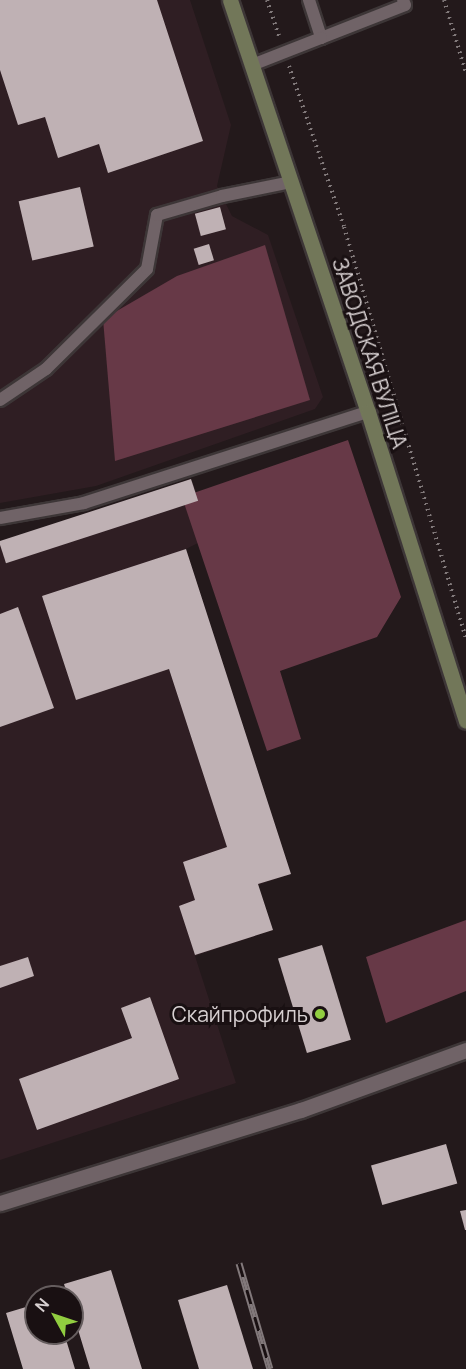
<!DOCTYPE html>
<html>
<head>
<meta charset="utf-8">
<style>
	body { margin:0 }
	#map { position:relative; width:466px; height:1369px; overflow:hidden; background:#23191b; font-family:Manrope,sans-serif }
	div>[style] { position:absolute }
	.built>* { inset:0; background:#2f1e23 }
	.forest>* { inset:0; background:#673947 }
	.building>* { inset:0; background:#bfb1b4; transform-origin:0 0 }
	.path>* { height:4px; margin-top:-2px; transform-origin:0; background:repeating-linear-gradient(90deg,#81797a 0 1.5px,transparent 0 6px) }
	.roads { filter:drop-shadow(2px 0 #3d3637) drop-shadow(-2px 0 #3d3637) drop-shadow(0 2px #3d3637) drop-shadow(0 -2px #3d3637) }
	.lane>* { height:12px; margin:-6px; padding:0 6px; transform-origin:6px; border-radius:6px; background:#706367 }
	.street>* { height:15px; margin:-7.5px; padding:0 7.5px; transform-origin:7.5px; border-radius:7.5px; background:#706367 }
	.secondary>* { height:15px; margin:-7.5px; padding:0 7.5px; transform-origin:7.5px; border-radius:7.5px; background:#727759 }
	.rail>* { height:7px; margin-top:-3.5px; transform-origin:0; background:repeating-linear-gradient(90deg,#191012 0 14px,#82797b 0 28px); box-sizing:border-box; border-block:2px solid #82797b }
	.dots>* { width:16px; height:16px; translate:-50% -50%; box-sizing:border-box; border:3px solid #191012; border-radius:50% }
	span { translate:-50% -50%; white-space:nowrap; text-align:center; line-height:1.15; -webkit-text-stroke:6px #191012; paint-order:stroke }
	.street-label { font-size:21px; color:#d7d0d1 }
	.poi-label { font-size:21px; color:#d7d0d1 }
	.right { translate:-100% -50%; text-align:right }
	.north { position:absolute; left:24px; top:1285px; width:60px; height:60px; box-sizing:border-box; background:#191012; border:2px solid #655d5e; border-radius:50%; rotate:310deg; font-size:16px; font-weight:700; line-height:24px; text-align:center; color:#d7d0d1 }
	.north::after { content:''; display:block; margin:auto; width:21px; height:27px; background:#91cd40; clip-path:polygon(50% 0,100% 100%,50% 72%,0 100%) }
</style>
</head>
<body>
<div id="map">
	<div class="built">
		<i style="clip-path:polygon(0 0,190px 0,231px 125px,217px 186px,232px 216px,268px 235px,323px 397px,315px 409px,96px 486px,0 503px)"></i>
		<i style="clip-path:polygon(191px 479px,214px 535px,186px 549px,291px 874px,258px 885px,273px 930px,195px 956px,236px 1083px,0 1160px,0 544px)"></i>
	</div>
	<div class="forest">
		<i style="clip-path:polygon(265px 245px,310px 400px,115px 461px,103px 319px,177px 276px)"></i>
		<i style="clip-path:polygon(348px 440px,401px 597px,377px 637px,280px 671px,301px 739px,267px 751px,182px 497px)"></i>
		<i style="clip-path:polygon(466px 920px,466px 991px,386px 1023px,366px 957px)"></i>
	</div>
	<div class="building">
		<i style="clip-path:polygon(0 0,157px 0,203px 141px,108px 173px,99px 144px,58px 158px,45px 117px,18px 125px,0 70px)"></i>
		<i style="left:80px;top:187px;width:61px;height:63px;rotate:77deg"></i>
		<i style="left:220px;top:207px;width:23px;height:26px;rotate:75deg"></i>
		<i style="left:209px;top:244px;width:17px;height:16px;rotate:73deg"></i>
		<i style="left:191px;top:479px;width:23px;height:202px;rotate:72deg"></i>
		<i style="clip-path:polygon(186px 549px,291px 874px,258px 884px,273px 930px,195px 955px,179px 906px,195px 900px,183px 862px,227px 847px,169px 669px,76px 700px,42px 596px)"></i>
		<i style="clip-path:polygon(18px 607px,54px 708px,0 727px,0 614px)"></i>
		<i style="left:322px;top:945px;width:99px;height:46px;rotate:73deg"></i>
		<i style="clip-path:polygon(28px 957px,34px 976px,0 988px,0 966px)"></i>
		<i style="clip-path:polygon(150px 997px,179px 1079px,37px 1130px,19px 1079px,132px 1038px,121px 1008px)"></i>
		<i style="left:446px;top:1144px;width:41px;height:78px;rotate:74deg"></i>
		<i style="clip-path:polygon(466px 1210px,466px 1230px,465px 1230px,460px 1211px)"></i>
		<i style="clip-path:polygon(111px 1270px,142px 1369px,90px 1369px,72px 1310px,72px 1297px,68px 1297px,64px 1284px)"></i>
		<i style="clip-path:polygon(227px 1285px,253px 1369px,199px 1369px,178px 1300px)"></i>
		<i style="clip-path:polygon(36px 1304px,36px 1333px,64px 1333px,75px 1369px,23px 1369px,6px 1313px)"></i>
	</div>
	<div class="path">
		<i style="left:267px;top:0;width:41px;rotate:71.6deg"></i>
		<i style="left:444px;top:0;width:76px;rotate:73.2deg"></i>
		<i style="left:289px;top:66px;width:170px;rotate:71.1deg"></i>
		<i style="left:344px;top:227px;width:430px;rotate:73.5deg"></i>
	</div>
	<div class="roads">
		<div class="lane">
			<i style="left:309px;top:0;width:40px;rotate:72deg"></i>
			<i style="left:321px;top:38px;width:90px;rotate:-21.4deg"></i>
			<i style="left:405px;top:5px;width:5px;rotate:-112deg"></i>
			<i style="left:252px;top:65px;width:74px;rotate:-21.4deg"></i>
			<i style="left:0;top:400px;width:55px;rotate:-34deg"></i>
			<i style="left:46px;top:369px;width:142px;rotate:-44.7deg"></i>
			<i style="left:147px;top:269px;width:55px;rotate:-79.5deg"></i>
			<i style="left:157px;top:215px;width:68px;rotate:-16.3deg"></i>
			<i style="left:222px;top:196px;width:70px;rotate:-11.5deg"></i>
			<i style="left:0;top:518px;width:85px;rotate:-10.1deg"></i>
			<i style="left:84px;top:503px;width:298px;rotate:-17.8deg"></i>
		</div>
		<div class="street">
			<i style="left:0;top:1203px;width:315px;rotate:-17.2deg"></i>
			<i style="left:301px;top:1110px;width:176px;rotate:-20deg"></i>
		</div>
		<div class="secondary">
			<i style="left:230px;top:0;width:434px;rotate:71.5deg"></i>
			<i style="left:368px;top:412px;width:324px;rotate:72.4deg"></i>
		</div>
	</div>
	<div class="rail">
		<i style="left:239px;top:1263px;width:110px;rotate:73.7deg"></i>
	</div>
	<div class="dots">
		<i style="left:320px;top:1014px;background:#91cd40"></i>
	</div>
	<div class="street-label">
		<span style="left:370px;top:353px;rotate:72deg">ЗАВОДСКАЯ ВУЛІЦА</span>
	</div>
	<div class="poi-label">
		<span class="right" style="left:308px;top:1014px">Скайпрофиль</span>
	</div>
	<div class="north">N</div>
</div>
</body>
</html>
